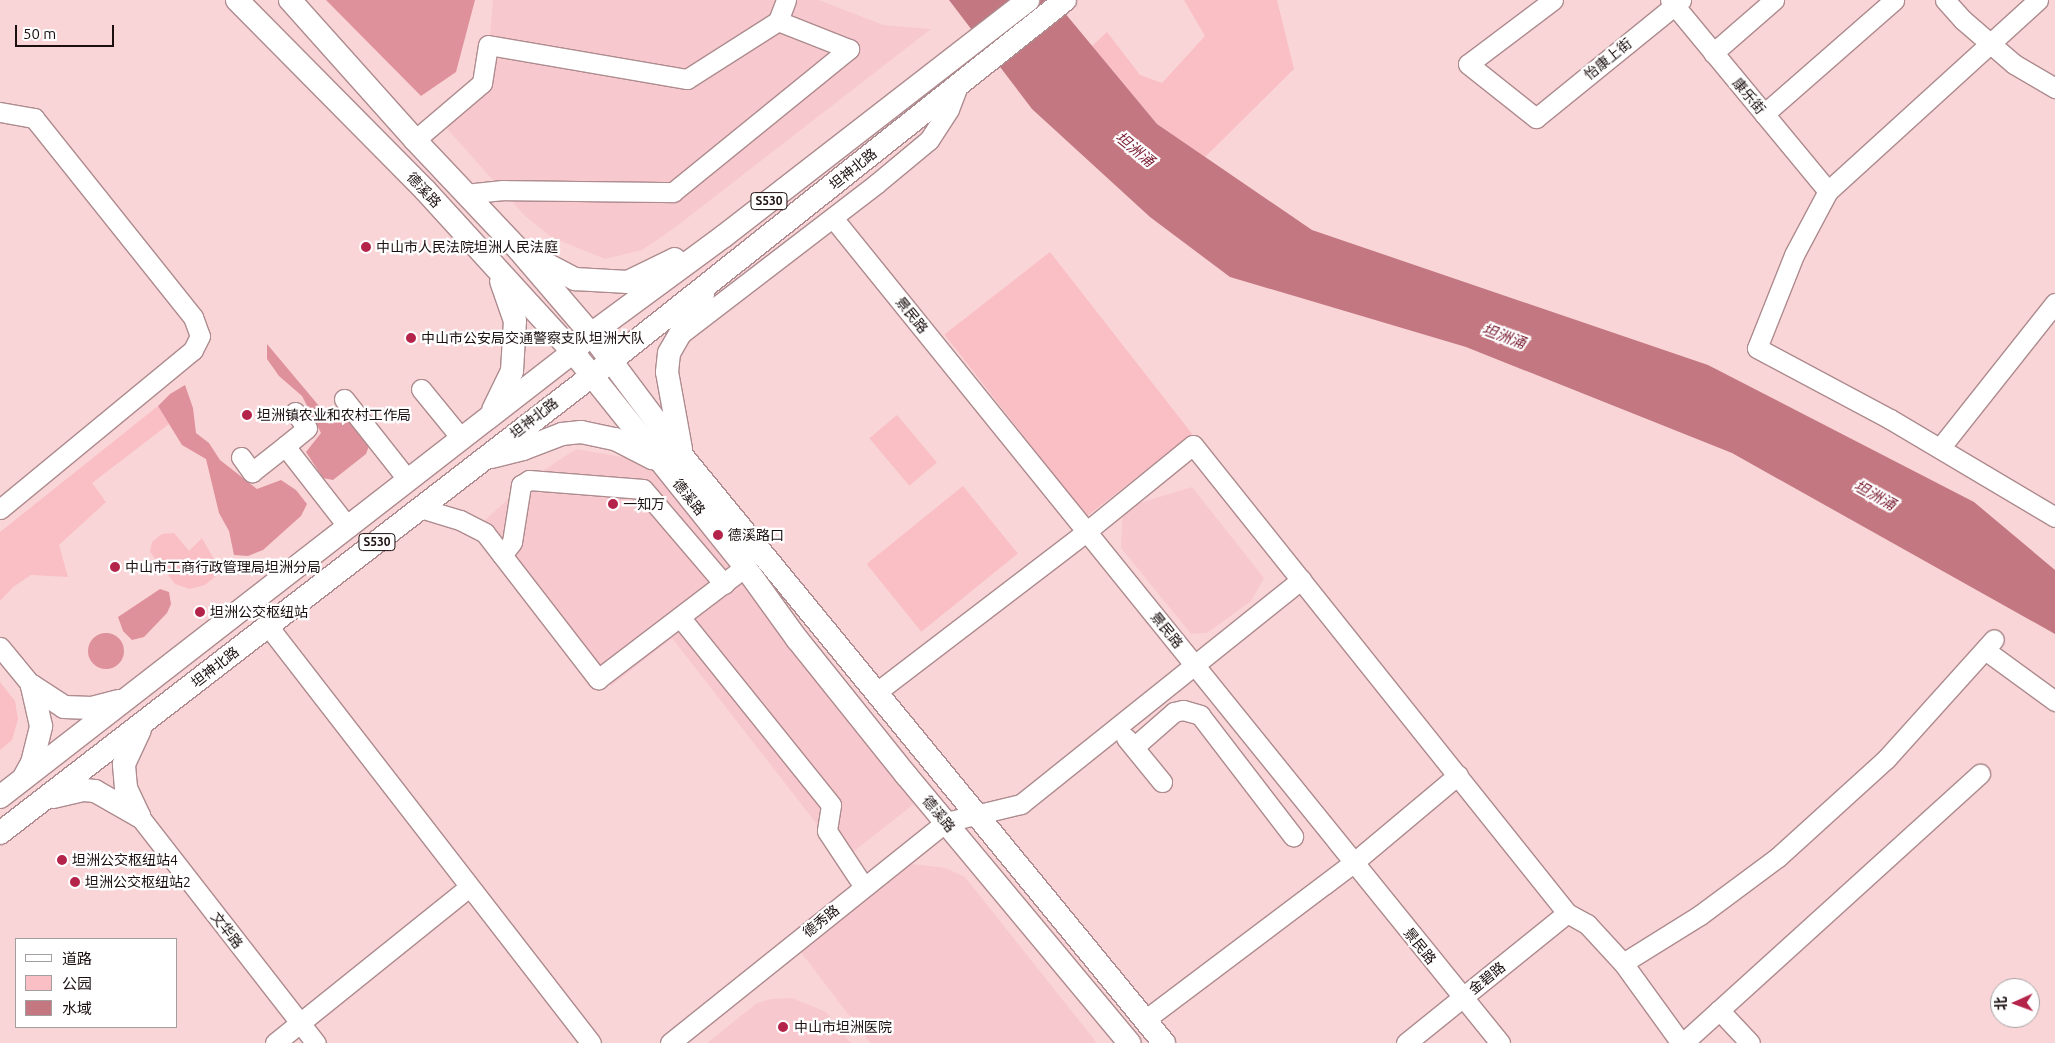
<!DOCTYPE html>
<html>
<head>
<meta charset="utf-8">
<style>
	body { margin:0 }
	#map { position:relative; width:2055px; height:1043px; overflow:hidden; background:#fad5d8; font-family:Ubuntu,"Noto Sans SC",sans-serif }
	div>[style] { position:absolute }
	.built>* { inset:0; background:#f7c9ce }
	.green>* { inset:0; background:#f9bfc5; transform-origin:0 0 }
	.forest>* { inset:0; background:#de919a }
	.round { border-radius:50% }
	.water>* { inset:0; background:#c37881 }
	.roads { filter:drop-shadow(1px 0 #ad8b8e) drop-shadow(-1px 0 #ad8b8e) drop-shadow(0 1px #ad8b8e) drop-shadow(0 -1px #ad8b8e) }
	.minor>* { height:19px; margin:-9.5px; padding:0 9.5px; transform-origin:9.5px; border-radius:9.5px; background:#fff }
	.major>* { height:22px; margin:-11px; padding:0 11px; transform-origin:11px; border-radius:11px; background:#fff }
	.dots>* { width:14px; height:14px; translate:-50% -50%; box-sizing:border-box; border:2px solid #fff; border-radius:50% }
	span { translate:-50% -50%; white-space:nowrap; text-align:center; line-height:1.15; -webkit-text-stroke:4.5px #fff; paint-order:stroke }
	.shield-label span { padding:1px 4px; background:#fff; border:1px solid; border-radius:4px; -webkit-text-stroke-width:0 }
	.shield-label { font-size:12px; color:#1b0f10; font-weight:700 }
	.street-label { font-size:14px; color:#1b0f10 }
	.poi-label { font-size:14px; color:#1b0f10 }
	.left { translate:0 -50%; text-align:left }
	.water-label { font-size:15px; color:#7e2337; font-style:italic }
	.legend { position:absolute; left:15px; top:938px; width:162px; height:90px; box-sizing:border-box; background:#fff; border:1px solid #a49f9f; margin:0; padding:6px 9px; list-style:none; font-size:15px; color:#1b0f10 }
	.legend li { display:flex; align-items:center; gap:10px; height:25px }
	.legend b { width:25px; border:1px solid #a49f9f }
	.north { position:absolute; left:1990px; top:978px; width:50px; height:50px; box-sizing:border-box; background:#fff; border:1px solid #a49f9f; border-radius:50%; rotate:268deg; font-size:14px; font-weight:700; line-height:20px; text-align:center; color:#1b0f10 }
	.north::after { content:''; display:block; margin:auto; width:18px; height:22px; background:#b42349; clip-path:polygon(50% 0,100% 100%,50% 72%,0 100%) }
	.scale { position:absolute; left:15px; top:25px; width:99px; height:22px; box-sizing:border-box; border:2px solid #1b0f10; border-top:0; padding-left:6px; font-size:15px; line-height:18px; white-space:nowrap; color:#1b0f10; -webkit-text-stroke:4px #fff; paint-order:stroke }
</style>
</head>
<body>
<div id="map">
	<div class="built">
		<i style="clip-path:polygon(493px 0,819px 0,883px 25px,931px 29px,673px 229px,642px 250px,605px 259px,551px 237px,524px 215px,441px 122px,486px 79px)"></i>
		<i style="clip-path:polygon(576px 449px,646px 461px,914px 804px,844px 859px,672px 638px,611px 686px,483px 522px,529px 480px)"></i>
		<i style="clip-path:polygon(1192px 487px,1264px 578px,1251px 601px,1207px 633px,1191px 634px,1121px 548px,1123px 508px)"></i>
		<i style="clip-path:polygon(895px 862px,946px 868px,965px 877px,1097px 1043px,870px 1043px,794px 943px)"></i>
		<i style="clip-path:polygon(792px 998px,826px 1012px,851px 1043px,707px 1043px,757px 1003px,771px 999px)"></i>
	</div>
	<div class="green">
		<i style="clip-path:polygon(1184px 0,1277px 0,1294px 69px,1205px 157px,1157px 124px,1092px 46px,1107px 32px,1140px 75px,1162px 83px,1205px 36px)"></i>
		<i style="left:1050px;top:252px;width:231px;height:134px;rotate:52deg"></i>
		<i style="clip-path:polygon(158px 406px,169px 424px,92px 483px,106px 502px,59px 545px,68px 577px,31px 575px,13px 587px,0 601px,0 532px)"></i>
		<i style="left:897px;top:415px;width:62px;height:36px;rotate:50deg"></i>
		<i style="left:963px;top:486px;width:87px;height:124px;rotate:51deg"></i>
		<i style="clip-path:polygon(174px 533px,189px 551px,202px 538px,221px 572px,205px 585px,190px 589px,175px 584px,150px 552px,152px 542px,162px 534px)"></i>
		<i style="clip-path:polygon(0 682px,15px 701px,18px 719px,12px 740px,0 750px)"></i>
	</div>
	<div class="forest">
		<i style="clip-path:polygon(326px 0,475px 0,456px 72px,421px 96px)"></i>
		<i style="clip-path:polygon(267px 344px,330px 419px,345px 413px,369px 446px,366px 454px,333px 480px,323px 478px,306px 452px,321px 433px,302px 396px,279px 376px,267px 359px)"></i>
		<i style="clip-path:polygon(185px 385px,193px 408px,196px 433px,209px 443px,220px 460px,257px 489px,281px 480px,296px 490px,307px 504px,301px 516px,263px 550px,248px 556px,234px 555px,229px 531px,219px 513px,206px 459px,182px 445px,158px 406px,170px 394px)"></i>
		<i style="clip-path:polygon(160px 589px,169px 592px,171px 604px,167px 613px,144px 637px,132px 640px,123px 631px,118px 617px)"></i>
		<i class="round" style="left:88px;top:633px;width:36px;height:36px"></i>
	</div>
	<div class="water">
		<i style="clip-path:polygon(949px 0,1054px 0,1157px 124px,1312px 230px,1708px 365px,1974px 502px,2055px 570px,2055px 634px,1732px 453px,1466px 347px,1230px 277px,1150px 217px,1032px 109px)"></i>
	</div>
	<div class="roads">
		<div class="minor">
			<i style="left:1553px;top:0;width:106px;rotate:143deg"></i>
			<i style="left:1468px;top:64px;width:87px;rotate:38.5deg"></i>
			<i style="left:1536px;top:118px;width:187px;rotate:-39.1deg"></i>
			<i style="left:1670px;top:0;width:248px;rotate:50.4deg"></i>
			<i style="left:1945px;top:0;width:27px;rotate:48deg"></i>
			<i style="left:1963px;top:20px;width:67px;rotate:40.8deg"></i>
			<i style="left:2014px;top:64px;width:48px;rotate:30.3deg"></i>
			<i style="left:2038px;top:0;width:284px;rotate:137.7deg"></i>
			<i style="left:1828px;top:191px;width:72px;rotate:118deg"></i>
			<i style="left:1794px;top:255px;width:100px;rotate:111.7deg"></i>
			<i style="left:1757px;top:348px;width:151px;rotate:28.1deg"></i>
			<i style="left:1890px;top:419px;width:192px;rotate:30.7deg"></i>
			<i style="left:1713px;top:53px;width:81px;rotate:-41deg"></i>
			<i style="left:0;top:112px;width:35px;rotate:10deg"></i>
			<i style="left:34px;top:118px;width:255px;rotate:51.4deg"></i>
			<i style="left:193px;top:317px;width:20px;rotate:70deg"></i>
			<i style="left:200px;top:336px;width:16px;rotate:117deg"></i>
			<i style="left:193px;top:350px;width:250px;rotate:140.5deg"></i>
			<i style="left:1764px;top:114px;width:173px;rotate:-41.2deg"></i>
			<i style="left:415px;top:140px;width:88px;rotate:-40.4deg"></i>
			<i style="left:482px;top:83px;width:38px;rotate:-81deg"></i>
			<i style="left:488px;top:45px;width:202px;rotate:9.7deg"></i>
			<i style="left:687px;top:79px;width:108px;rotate:-32.5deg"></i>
			<i style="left:465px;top:194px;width:38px;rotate:-6deg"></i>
			<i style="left:503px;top:190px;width:170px;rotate:0.7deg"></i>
			<i style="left:673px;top:192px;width:227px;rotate:-39.1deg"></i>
			<i style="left:849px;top:49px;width:76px;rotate:-158.5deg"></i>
			<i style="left:778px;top:21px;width:22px;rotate:-69deg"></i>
			<i style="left:833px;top:218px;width:1061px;rotate:51.04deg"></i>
			<i style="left:682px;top:333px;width:245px;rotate:-37.5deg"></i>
			<i style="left:876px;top:184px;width:69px;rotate:-39.7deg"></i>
			<i style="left:929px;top:140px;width:37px;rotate:-57deg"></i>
			<i style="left:949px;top:109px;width:26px;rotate:-69deg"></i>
			<i style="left:421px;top:389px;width:63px;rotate:50.8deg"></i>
			<i style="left:344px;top:399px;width:103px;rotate:51.7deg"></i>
			<i style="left:285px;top:446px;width:28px;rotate:-39deg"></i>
			<i style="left:307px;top:428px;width:20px;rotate:-127deg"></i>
			<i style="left:1940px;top:448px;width:185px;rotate:-51.6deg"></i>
			<i style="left:241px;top:457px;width:19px;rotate:54deg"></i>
			<i style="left:252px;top:472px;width:42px;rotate:-38.2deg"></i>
			<i style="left:285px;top:446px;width:103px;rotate:52.1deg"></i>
			<i style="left:420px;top:508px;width:42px;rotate:16.7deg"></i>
			<i style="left:460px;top:520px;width:28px;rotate:27deg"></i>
			<i style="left:485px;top:533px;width:185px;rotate:52.3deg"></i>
			<i style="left:598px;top:679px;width:185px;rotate:-37.3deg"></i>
			<i style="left:502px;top:555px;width:16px;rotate:-52deg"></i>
			<i style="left:512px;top:542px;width:58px;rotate:-81deg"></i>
			<i style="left:521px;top:485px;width:9px;rotate:-32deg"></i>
			<i style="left:529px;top:480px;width:114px;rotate:4.5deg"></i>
			<i style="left:643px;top:489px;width:125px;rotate:49.5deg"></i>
			<i style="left:680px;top:617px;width:241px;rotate:51.2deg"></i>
			<i style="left:831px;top:805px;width:26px;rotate:99deg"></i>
			<i style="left:827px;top:831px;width:67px;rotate:56.5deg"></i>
			<i style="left:268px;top:626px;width:527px;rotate:52.24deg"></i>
			<i style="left:0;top:647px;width:50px;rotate:50.6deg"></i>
			<i style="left:1985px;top:650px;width:87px;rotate:36.1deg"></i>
			<i style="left:878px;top:691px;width:263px;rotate:-37.4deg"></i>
			<i style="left:1087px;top:531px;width:136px;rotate:-39.1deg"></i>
			<i style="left:1193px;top:445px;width:599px;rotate:51.37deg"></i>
			<i style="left:1567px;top:913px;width:23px;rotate:29deg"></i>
			<i style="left:1587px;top:924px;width:53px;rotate:47.3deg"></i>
			<i style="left:1623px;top:963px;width:91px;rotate:-31.9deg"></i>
			<i style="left:1700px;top:915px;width:97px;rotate:-36.6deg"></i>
			<i style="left:1778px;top:857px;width:146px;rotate:-42.2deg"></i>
			<i style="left:1886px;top:759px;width:161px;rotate:-48deg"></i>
			<i style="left:1126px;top:738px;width:57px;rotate:50.7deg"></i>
			<i style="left:1134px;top:747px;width:53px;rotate:-41.2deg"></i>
			<i style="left:1174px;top:712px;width:9px;rotate:-13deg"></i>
			<i style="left:1183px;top:710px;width:18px;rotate:16deg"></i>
			<i style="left:1200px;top:715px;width:153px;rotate:52.5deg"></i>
			<i style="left:139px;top:816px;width:288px;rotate:52.1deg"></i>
			<i style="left:1623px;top:963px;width:99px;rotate:54.1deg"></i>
			<i style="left:1719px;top:1010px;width:45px;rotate:46.8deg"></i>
			<i style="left:1146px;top:1019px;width:259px;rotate:-37deg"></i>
			<i style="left:1353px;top:863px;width:137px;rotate:-40deg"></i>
			<i style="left:275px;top:1043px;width:248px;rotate:-38.8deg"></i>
			<i style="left:670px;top:1043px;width:354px;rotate:-38.7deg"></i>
			<i style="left:946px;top:822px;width:77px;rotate:-13.5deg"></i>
			<i style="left:1021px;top:804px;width:359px;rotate:-38.7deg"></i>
			<i style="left:1406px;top:1043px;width:207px;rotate:-38.9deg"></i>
			<i style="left:1683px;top:1043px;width:401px;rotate:-42.2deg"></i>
		</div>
		<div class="major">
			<i style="left:237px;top:0;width:267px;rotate:45.3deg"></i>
			<i style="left:425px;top:190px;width:219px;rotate:47.6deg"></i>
			<i style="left:573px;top:352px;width:275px;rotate:51.3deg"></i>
			<i style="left:745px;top:567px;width:89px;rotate:54.2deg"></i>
			<i style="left:797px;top:639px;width:174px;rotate:51.3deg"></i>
			<i style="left:906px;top:775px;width:349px;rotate:50.2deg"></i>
			<i style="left:290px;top:0;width:188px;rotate:48.2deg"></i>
			<i style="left:415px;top:140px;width:151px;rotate:46.6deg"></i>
			<i style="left:519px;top:250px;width:111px;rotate:49.4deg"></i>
			<i style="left:591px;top:334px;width:154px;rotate:53.2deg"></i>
			<i style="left:683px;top:457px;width:758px;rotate:50.62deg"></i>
			<i style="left:531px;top:256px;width:50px;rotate:27.6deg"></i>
			<i style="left:575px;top:279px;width:53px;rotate:3.2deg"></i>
			<i style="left:628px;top:282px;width:52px;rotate:-26.1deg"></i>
			<i style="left:493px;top:410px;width:43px;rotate:-64deg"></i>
			<i style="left:512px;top:371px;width:50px;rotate:-86.6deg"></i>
			<i style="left:515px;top:321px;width:42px;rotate:-109.3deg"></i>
			<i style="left:681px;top:449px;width:78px;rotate:-100.3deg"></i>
			<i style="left:667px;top:372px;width:19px;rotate:-84deg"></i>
			<i style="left:669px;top:353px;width:68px;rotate:-60deg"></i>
			<i style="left:491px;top:457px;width:33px;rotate:-14deg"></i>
			<i style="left:523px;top:449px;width:42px;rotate:-21deg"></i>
			<i style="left:562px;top:434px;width:19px;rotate:-6deg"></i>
			<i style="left:581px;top:432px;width:35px;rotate:12deg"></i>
			<i style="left:615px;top:439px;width:42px;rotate:27.2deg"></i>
			<i style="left:32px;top:686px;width:38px;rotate:33deg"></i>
			<i style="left:64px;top:707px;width:28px;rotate:2deg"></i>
			<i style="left:92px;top:708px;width:27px;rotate:-15deg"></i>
			<i style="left:23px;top:779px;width:18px;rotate:-61deg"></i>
			<i style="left:32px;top:763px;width:38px;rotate:-76deg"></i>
			<i style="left:41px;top:726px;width:41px;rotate:-102.7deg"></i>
			<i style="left:0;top:797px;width:726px;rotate:-37.83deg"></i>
			<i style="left:573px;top:352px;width:25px;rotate:-45deg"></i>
			<i style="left:591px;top:334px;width:165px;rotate:-36.4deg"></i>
			<i style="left:724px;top:236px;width:385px;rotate:-37.8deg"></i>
			<i style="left:53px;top:797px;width:32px;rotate:-13deg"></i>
			<i style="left:84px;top:790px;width:11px;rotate:5deg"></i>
			<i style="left:95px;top:791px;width:51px;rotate:29.6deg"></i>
			<i style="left:139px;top:816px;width:31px;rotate:-115deg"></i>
			<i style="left:126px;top:788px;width:24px;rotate:-95deg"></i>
			<i style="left:124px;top:764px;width:38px;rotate:-65deg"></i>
			<i style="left:0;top:833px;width:772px;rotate:-37.69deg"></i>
			<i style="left:611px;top:361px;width:580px;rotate:-38.49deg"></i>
		</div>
	</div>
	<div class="dots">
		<i style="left:366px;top:247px;background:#b42349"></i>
		<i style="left:411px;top:338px;background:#b42349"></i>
		<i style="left:247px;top:415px;background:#b42349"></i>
		<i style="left:613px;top:504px;background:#b42349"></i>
		<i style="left:718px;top:535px;background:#b42349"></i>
		<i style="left:115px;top:567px;background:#b42349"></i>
		<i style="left:200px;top:612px;background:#b42349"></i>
		<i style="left:62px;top:860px;background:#b42349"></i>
		<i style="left:75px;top:882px;background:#b42349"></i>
		<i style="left:783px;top:1027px;background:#b42349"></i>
	</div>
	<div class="shield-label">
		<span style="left:769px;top:201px">S530</span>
		<span style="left:377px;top:542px">S530</span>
	</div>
	<div class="street-label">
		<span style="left:1608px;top:59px;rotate:-39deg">怡康上街</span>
		<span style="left:1749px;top:96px;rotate:50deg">康乐街</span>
		<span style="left:853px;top:169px;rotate:-39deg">坦神北路</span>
		<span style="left:424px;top:190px;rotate:47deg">德溪路</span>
		<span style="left:912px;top:315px;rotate:51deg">景民路</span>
		<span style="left:534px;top:418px;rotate:-38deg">坦神北路</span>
		<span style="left:689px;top:497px;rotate:51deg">德溪路</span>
		<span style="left:1167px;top:630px;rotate:51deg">景民路</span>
		<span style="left:215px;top:667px;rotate:-38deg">坦神北路</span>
		<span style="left:939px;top:814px;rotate:50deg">德溪路</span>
		<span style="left:821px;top:921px;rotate:-39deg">德秀路</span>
		<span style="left:227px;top:930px;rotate:52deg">文华路</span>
		<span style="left:1420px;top:946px;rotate:51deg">景民路</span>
		<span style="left:1487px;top:978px;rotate:-39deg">金碧路</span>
	</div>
	<div class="poi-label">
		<span class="left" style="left:376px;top:247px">中山市人民法院坦洲人民法庭</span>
		<span class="left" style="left:421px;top:338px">中山市公安局交通警察支队坦洲大队</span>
		<span class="left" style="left:257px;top:415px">坦洲镇农业和农村工作局</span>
		<span class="left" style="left:623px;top:504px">一知万</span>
		<span class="left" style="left:728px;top:535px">德溪路口</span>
		<span class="left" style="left:125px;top:567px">中山市工商行政管理局坦洲分局</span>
		<span class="left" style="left:210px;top:612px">坦洲公交枢纽站</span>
		<span class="left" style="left:72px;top:860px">坦洲公交枢纽站4</span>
		<span class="left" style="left:85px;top:882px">坦洲公交枢纽站2</span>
		<span class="left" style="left:794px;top:1027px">中山市坦洲医院</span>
	</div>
	<div class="water-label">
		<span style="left:1135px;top:149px;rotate:39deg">坦洲涌</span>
		<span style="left:1504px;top:336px;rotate:20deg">坦洲涌</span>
		<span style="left:1875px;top:495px;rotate:29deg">坦洲涌</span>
	</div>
	<ul class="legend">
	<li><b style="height:6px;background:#fff"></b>道路</li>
	<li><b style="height:14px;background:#f9bfc5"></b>公园</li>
	<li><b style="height:14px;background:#c37881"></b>水域</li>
	</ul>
	<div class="north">北</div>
	<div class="scale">50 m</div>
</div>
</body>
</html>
